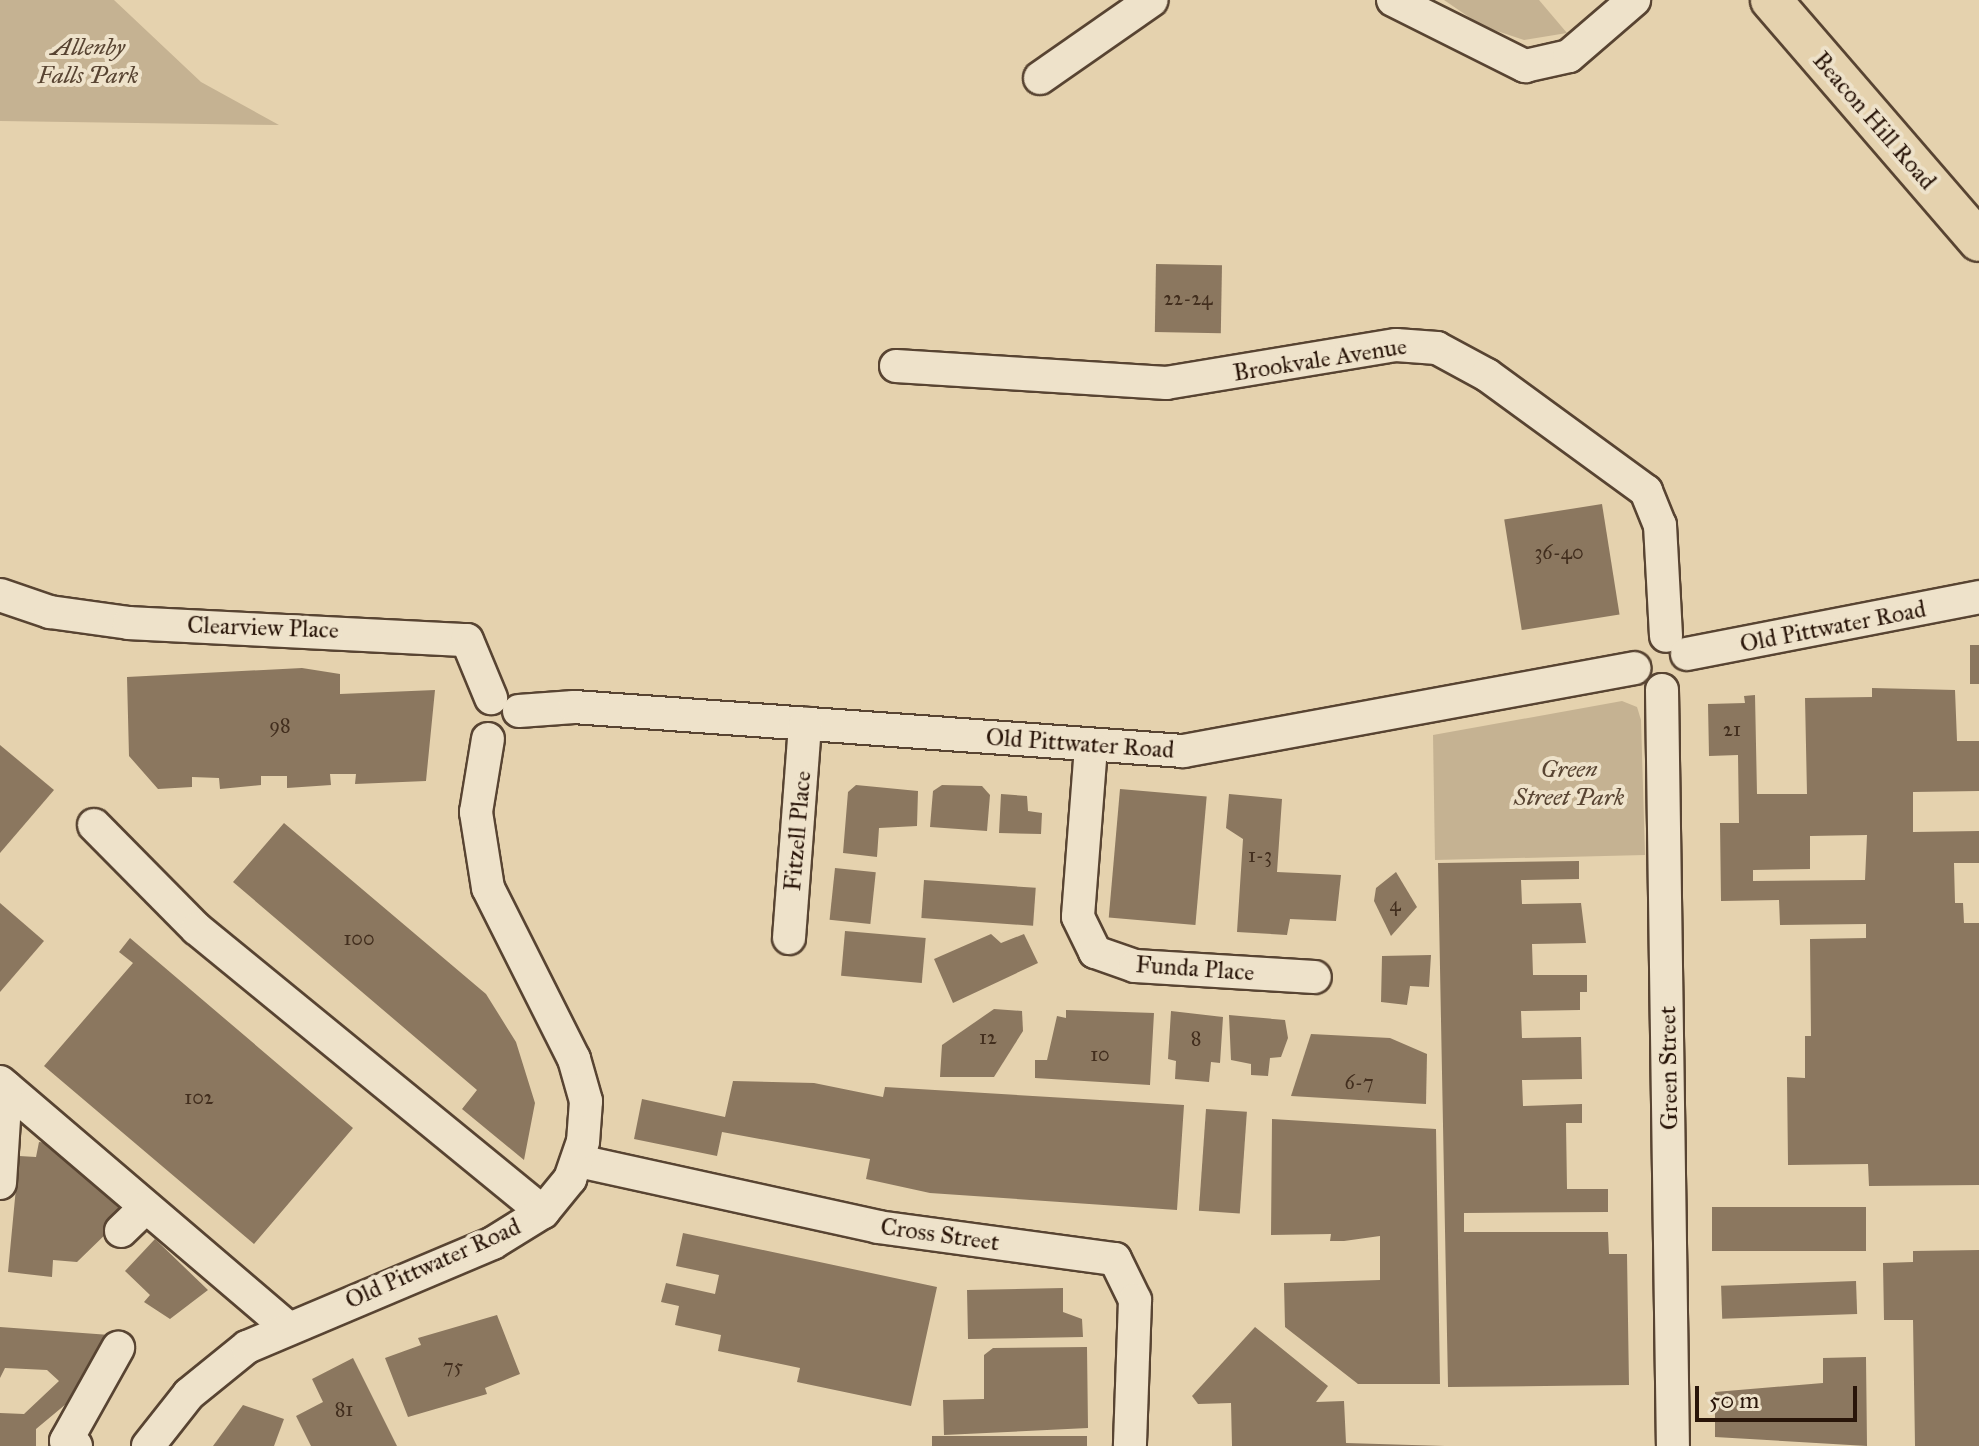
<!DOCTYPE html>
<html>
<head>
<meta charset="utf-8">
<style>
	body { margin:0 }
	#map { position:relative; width:1979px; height:1446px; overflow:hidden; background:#e5d2ae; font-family:"IM FELL Great Primer",serif }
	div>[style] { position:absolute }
	.green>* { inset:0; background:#c5b292 }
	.building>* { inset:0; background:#8b775f; transform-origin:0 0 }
	.roads { filter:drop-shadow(2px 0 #584432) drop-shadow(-2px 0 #584432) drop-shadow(0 2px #584432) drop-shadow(0 -2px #584432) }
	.minor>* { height:32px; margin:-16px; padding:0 16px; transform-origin:16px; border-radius:16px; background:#eee2ca }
	.major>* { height:40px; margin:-20px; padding:0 20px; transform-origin:20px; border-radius:20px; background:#e5d2ae }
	span { translate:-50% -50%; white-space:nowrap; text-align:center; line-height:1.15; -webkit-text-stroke:8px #eee2ca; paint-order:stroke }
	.number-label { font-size:20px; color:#422e1e }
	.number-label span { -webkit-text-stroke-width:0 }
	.park-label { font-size:24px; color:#584432; font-style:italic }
	.street-label { font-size:24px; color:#291509 }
	.scale { position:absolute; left:1695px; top:1386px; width:162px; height:36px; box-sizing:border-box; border:4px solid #291509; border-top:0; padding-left:10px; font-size:24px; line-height:28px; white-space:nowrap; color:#291509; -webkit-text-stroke:6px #eee2ca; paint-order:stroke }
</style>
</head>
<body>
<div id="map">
	<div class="green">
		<i style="clip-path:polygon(0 0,114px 0,201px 82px,279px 125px,0 121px)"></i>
		<i style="clip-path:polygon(1444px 0,1539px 0,1567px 33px,1524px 40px,1482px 26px)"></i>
		<i style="clip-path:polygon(1622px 701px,1637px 707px,1641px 720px,1645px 855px,1435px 860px,1433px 735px)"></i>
	</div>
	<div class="building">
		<i style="left:1156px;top:264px;width:66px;height:68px;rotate:1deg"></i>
		<i style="left:1602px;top:504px;width:112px;height:99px;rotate:81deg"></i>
		<i style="left:1970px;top:645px;width:9px;height:39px"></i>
		<i style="clip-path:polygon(302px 668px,340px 674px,340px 694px,435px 690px,426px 781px,355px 784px,356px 774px,330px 774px,331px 785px,287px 788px,287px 776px,261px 776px,261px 785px,220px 789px,219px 778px,192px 777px,192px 787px,158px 789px,129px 756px,127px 677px)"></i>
		<i style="clip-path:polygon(evenodd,1872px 688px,1955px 690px,1957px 741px,1979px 741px,1979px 791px,1913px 792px,1913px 832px,1979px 831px,1979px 863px,1954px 863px,1955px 903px,1963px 903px,1964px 923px,1979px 923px,1979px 1185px,1869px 1186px,1868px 1164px,1788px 1165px,1787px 1077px,1805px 1078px,1805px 1036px,1811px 1036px,1810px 939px,1866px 938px,1866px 924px,1780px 925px,1779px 900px,1721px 901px,1720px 823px,1739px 823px,1738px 755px,1709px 756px,1708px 704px,1745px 703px,1744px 696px,1755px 695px,1757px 794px,1807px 794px,1805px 698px,1872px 697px,1872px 688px,1867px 835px,1865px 880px,1753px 881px,1753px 870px,1810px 869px,1810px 836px,1867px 835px)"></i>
		<i style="clip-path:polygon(0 745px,54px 790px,0 853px)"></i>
		<i style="clip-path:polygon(856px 785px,918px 791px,917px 826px,879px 828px,877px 857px,843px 853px,848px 792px)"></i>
		<i style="clip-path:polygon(942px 785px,982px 786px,990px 795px,987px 831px,930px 827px,933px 791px)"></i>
		<i style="left:1120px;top:789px;width:87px;height:129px;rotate:5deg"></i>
		<i style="clip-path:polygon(1001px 794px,1027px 796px,1028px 811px,1042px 813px,1041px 834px,999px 833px)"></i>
		<i style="clip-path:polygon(1229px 794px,1282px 799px,1277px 872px,1341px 875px,1336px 921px,1290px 919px,1287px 935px,1237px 932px,1243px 839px,1226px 828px)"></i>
		<i style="clip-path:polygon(284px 823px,486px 994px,516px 1042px,535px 1103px,524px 1160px,462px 1109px,477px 1090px,233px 882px)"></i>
		<i style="clip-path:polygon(1579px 861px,1579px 879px,1521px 880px,1522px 904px,1581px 903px,1586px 943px,1532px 944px,1533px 975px,1587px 975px,1587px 992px,1580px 992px,1580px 1010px,1521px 1011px,1522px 1038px,1581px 1037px,1582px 1079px,1522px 1080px,1523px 1106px,1582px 1104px,1582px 1123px,1566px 1123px,1567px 1189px,1608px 1189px,1608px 1212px,1464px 1213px,1464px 1232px,1608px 1232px,1609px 1254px,1627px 1254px,1629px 1385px,1448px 1387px,1438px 863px)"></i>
		<i style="left:835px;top:868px;width:41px;height:52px;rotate:6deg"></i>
		<i style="clip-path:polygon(1396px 872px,1417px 907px,1391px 936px,1374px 901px,1376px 888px)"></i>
		<i style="left:924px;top:880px;width:112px;height:38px;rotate:4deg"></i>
		<i style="clip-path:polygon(0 903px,44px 941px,0 992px)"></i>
		<i style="left:845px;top:931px;width:81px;height:45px;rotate:5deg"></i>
		<i style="clip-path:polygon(991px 934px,1001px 943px,1024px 934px,1038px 963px,953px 1003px,934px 959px)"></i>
		<i style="clip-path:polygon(130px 938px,353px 1128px,254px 1244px,44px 1066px,133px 963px,119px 952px)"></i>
		<i style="clip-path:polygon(1431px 955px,1429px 987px,1410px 986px,1407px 1005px,1381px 1002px,1382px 956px)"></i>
		<i style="clip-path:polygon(994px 1009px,1022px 1011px,1023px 1031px,994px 1077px,940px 1077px,942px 1045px)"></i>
		<i style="clip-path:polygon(1066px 1010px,1154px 1013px,1150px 1085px,1035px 1078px,1035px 1060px,1047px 1060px,1057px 1016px,1066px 1018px)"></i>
		<i style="clip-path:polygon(1171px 1011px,1223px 1017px,1220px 1063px,1211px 1062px,1209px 1082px,1175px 1079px,1176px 1061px,1168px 1059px)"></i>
		<i style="clip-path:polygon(1229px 1015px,1285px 1020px,1288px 1038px,1281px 1057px,1270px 1058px,1268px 1076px,1251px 1075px,1251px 1064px,1231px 1060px)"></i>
		<i style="clip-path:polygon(1311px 1034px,1390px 1038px,1427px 1054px,1426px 1104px,1291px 1096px)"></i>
		<i style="clip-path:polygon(733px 1081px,814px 1083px,883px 1097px,885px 1087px,1184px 1105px,1177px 1210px,930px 1193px,866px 1179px,870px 1159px,722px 1132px,717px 1156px,634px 1139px,642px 1099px,725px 1117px)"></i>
		<i style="left:1206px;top:1109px;width:41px;height:102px;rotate:4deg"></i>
		<i style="clip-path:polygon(1272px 1119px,1436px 1129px,1440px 1384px,1358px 1384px,1285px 1327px,1284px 1283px,1380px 1280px,1380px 1236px,1344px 1241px,1330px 1241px,1331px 1234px,1271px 1235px)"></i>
		<i style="clip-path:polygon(39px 1142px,58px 1144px,121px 1208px,113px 1227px,77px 1262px,53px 1260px,52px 1277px,8px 1272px,19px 1156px,36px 1157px)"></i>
		<i style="left:1866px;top:1207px;width:44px;height:154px;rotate:90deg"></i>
		<i style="clip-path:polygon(683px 1233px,937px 1287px,911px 1406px,797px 1382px,800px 1368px,718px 1351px,721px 1335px,675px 1325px,679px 1306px,661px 1302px,666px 1283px,715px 1294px,719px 1275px,676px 1266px)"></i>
		<i style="clip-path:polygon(155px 1239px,208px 1290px,170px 1319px,144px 1302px,150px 1295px,125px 1271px)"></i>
		<i style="clip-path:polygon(1979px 1250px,1979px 1446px,1915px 1446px,1913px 1320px,1884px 1320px,1883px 1263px,1913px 1262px,1913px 1251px)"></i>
		<i style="left:1856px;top:1281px;width:33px;height:135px;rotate:88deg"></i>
		<i style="clip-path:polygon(1063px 1288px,1063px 1312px,1082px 1319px,1083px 1337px,968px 1339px,967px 1290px)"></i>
		<i style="clip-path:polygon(497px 1315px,520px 1374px,485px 1388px,487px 1394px,408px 1417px,385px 1358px,421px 1345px,418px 1338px)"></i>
		<i style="clip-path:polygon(0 1327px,110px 1335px,96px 1379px,36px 1429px,36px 1446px,0 1446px,0 1413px,24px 1414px,59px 1381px,47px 1370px,5px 1368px,0 1378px)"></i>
		<i style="clip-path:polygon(1255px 1327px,1328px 1386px,1316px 1402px,1344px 1401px,1346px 1443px,1445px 1446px,1232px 1446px,1231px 1403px,1198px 1404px,1192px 1396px)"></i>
		<i style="clip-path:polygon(1087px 1347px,1088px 1428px,944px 1435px,943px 1400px,984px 1399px,984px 1355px,993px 1348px)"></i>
		<i style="clip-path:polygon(1866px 1357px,1867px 1446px,1715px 1437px,1715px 1392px,1823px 1383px,1823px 1358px)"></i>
		<i style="clip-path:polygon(353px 1358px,397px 1446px,311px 1446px,296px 1416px,323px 1402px,312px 1379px)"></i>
		<i style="clip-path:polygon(243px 1405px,284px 1419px,274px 1446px,213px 1446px)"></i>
		<i style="left:932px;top:1436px;width:155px;height:10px"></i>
	</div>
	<div class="roads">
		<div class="minor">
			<i style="left:1393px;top:0;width:148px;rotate:26.6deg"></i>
			<i style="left:1525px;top:66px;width:45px;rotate:-12.8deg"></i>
			<i style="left:1569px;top:56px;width:86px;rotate:-40.7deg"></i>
			<i style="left:1040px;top:78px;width:136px;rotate:-34.9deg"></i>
			<i style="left:896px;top:366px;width:271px;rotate:3.6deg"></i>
			<i style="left:1166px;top:383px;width:233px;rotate:-9.4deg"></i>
			<i style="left:1396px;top:345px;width:41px;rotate:4.2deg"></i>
			<i style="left:1437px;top:348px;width:57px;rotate:28.4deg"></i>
			<i style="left:1487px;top:375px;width:197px;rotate:36.1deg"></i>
			<i style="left:1646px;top:491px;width:37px;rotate:68deg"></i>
			<i style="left:1660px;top:525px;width:111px;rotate:86.9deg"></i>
			<i style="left:0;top:595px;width:53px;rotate:18.8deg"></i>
			<i style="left:50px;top:612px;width:80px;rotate:7.9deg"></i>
			<i style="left:129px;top:623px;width:338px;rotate:2.9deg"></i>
			<i style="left:467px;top:640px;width:63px;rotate:67.5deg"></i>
			<i style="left:1687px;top:654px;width:298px;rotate:-11deg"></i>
			<i style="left:1662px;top:690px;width:756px;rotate:89.17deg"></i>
			<i style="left:519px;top:711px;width:55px;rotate:-4.2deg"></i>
			<i style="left:574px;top:707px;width:611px;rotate:4.13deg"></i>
			<i style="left:1183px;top:751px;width:459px;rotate:-10.4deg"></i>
			<i style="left:1091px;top:747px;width:170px;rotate:94.4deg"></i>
			<i style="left:1078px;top:917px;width:39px;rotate:64deg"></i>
			<i style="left:1095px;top:952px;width:42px;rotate:19.3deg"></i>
			<i style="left:1135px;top:966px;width:180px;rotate:3.5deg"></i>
			<i style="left:94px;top:825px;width:146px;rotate:45.3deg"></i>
			<i style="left:197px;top:929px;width:447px;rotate:39.3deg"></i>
			<i style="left:789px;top:938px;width:215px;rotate:-85.7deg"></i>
			<i style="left:0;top:1082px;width:376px;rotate:40.5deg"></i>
			<i style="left:579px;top:1161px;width:306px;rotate:12.4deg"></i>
			<i style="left:878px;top:1227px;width:239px;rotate:7.7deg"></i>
			<i style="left:1115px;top:1259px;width:46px;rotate:64deg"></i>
			<i style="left:1135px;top:1300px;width:146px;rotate:92deg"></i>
			<i style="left:0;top:1183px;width:96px;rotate:-86.4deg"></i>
			<i style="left:121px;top:1231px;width:32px;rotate:-44deg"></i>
			<i style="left:76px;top:1446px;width:11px;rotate:-153deg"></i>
			<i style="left:66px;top:1441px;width:107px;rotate:-60.8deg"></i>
			<i style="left:148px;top:1446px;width:66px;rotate:-51.7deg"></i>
			<i style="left:189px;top:1394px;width:75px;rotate:-39deg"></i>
			<i style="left:247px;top:1347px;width:267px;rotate:-22.9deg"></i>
			<i style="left:493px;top:1243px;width:59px;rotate:-31.8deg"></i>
			<i style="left:543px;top:1212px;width:43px;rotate:-50.7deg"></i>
			<i style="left:570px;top:1179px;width:39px;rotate:-71deg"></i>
			<i style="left:583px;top:1142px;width:41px;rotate:-85.8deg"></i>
			<i style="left:586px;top:1101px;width:44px;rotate:-105.9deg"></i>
			<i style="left:574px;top:1059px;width:191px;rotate:-116.7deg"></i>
			<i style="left:488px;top:888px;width:77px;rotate:-99deg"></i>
			<i style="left:476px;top:812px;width:74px;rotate:-80.7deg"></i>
		</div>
		<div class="major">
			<i style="left:1771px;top:0;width:318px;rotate:49.2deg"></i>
		</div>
	</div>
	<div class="number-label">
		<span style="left:1188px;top:298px">22-24</span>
		<span style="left:1559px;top:552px">36-40</span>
		<span style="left:280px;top:725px">98</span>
		<span style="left:1732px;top:729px">21</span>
		<span style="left:1260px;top:855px">1-3</span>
		<span style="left:1395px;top:904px">4</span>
		<span style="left:359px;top:938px">100</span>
		<span style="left:988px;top:1037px">12</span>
		<span style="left:1196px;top:1038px">8</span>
		<span style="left:1100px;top:1054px">10</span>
		<span style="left:1359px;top:1082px">6-7</span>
		<span style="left:199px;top:1097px">102</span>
		<span style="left:453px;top:1366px">75</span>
		<span style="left:344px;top:1409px">81</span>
	</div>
	<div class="park-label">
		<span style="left:88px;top:62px">Allenby<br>Falls Park</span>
		<span style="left:1569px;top:784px">Green<br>Street Park</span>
	</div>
	<div class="street-label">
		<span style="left:1874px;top:121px;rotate:49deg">Beacon Hill Road</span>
		<span style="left:1320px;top:360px;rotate:-9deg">Brookvale Avenue</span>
		<span style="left:1833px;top:627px;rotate:-11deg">Old Pittwater Road</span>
		<span style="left:263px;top:628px;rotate:2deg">Clearview Place</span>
		<span style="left:1080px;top:744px;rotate:4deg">Old Pittwater Road</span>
		<span style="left:798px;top:831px;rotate:-85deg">Fitzell Place</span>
		<span style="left:1195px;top:969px;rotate:4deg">Funda Place</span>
		<span style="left:1669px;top:1068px;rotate:-91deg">Green Street</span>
		<span style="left:940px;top:1235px;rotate:8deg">Cross Street</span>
		<span style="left:433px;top:1264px;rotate:-24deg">Old Pittwater Road</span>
	</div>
	<div class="scale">50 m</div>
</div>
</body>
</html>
